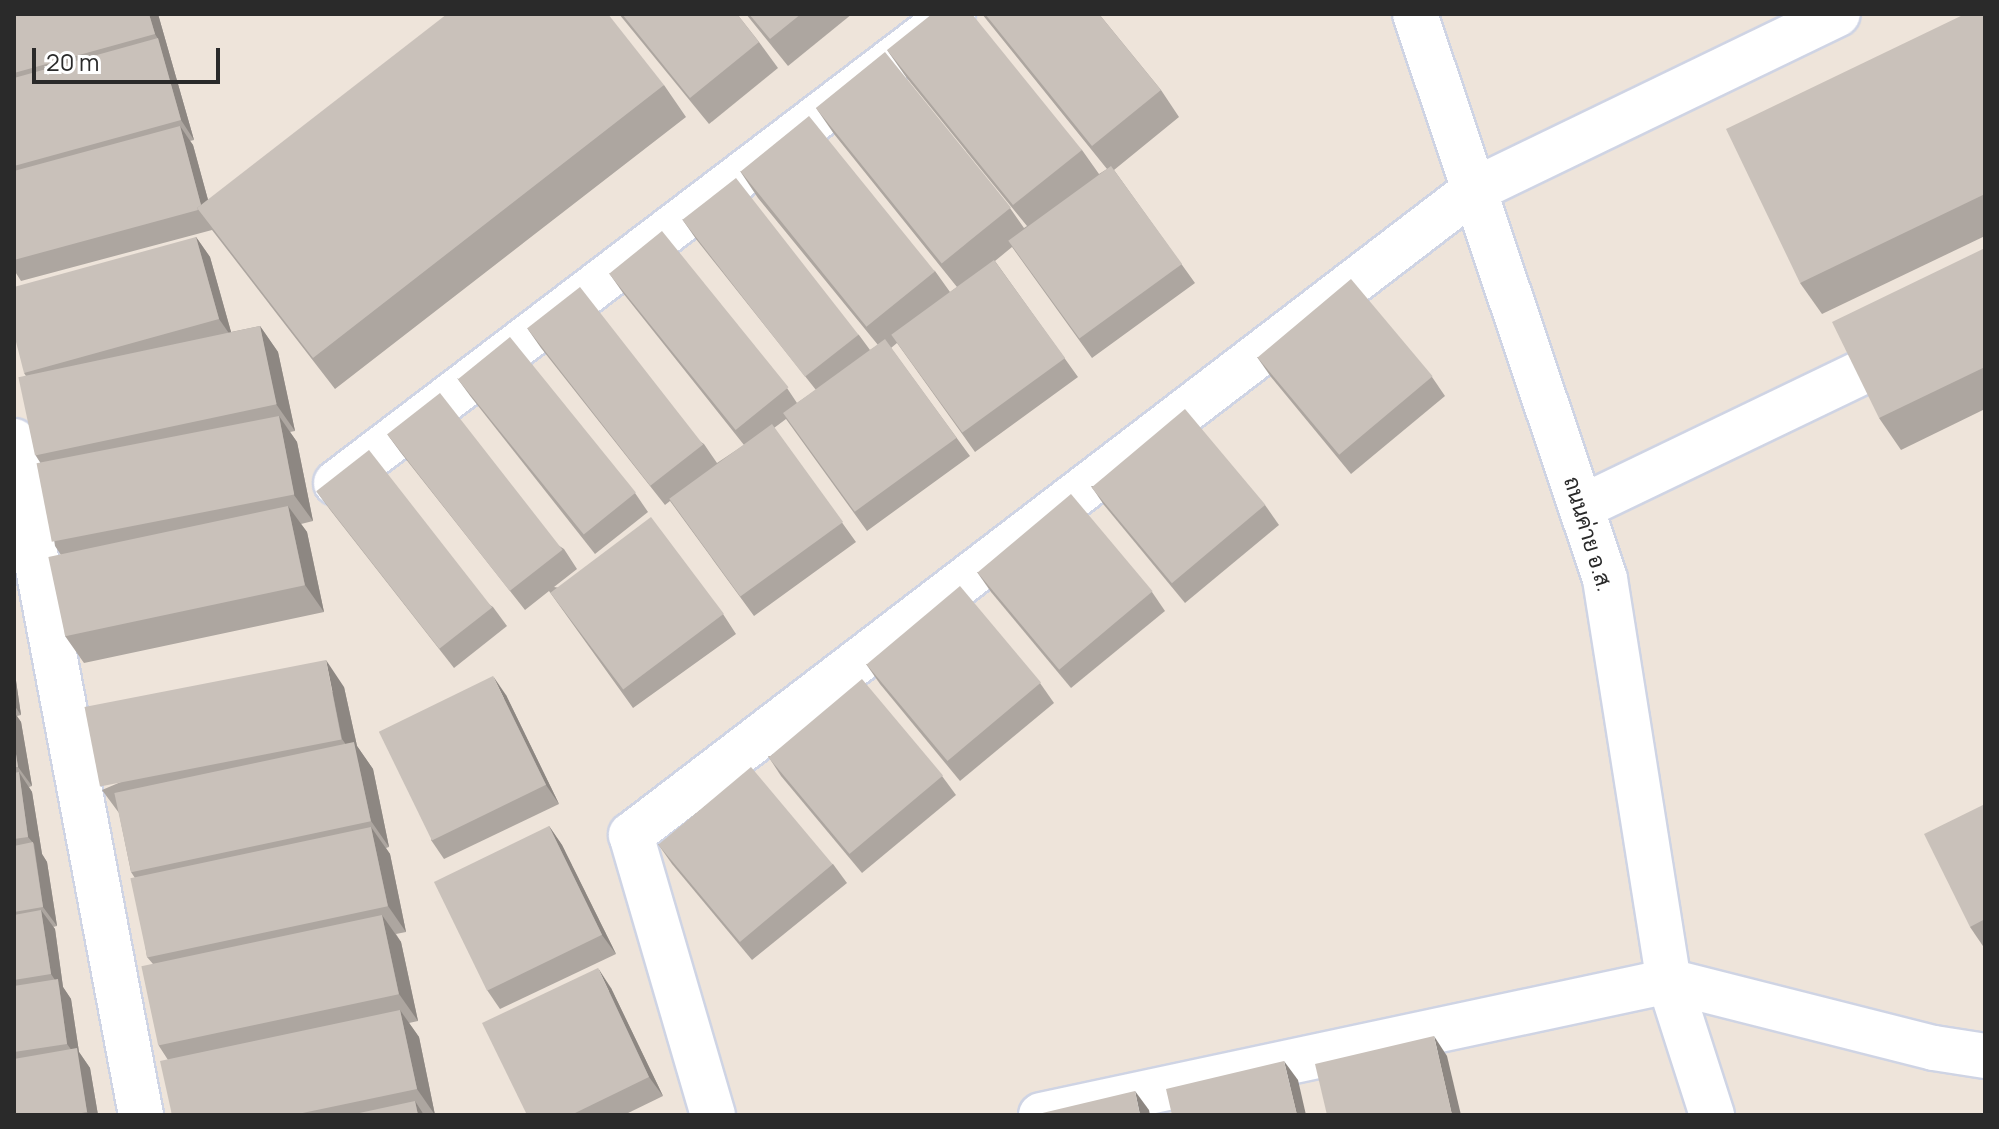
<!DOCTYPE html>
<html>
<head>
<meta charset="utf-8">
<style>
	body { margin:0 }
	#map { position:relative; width:1999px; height:1129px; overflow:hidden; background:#eee4da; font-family:Manrope,Sarabun,sans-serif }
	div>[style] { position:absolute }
	.roads { filter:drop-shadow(2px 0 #cfd4e4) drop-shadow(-2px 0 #cfd4e4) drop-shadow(0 2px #cfd4e4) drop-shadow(0 -2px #cfd4e4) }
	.minor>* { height:44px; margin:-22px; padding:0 22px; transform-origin:22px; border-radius:22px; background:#fff }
	.wall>* { inset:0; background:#ada6a0 }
	.shaded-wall>* { inset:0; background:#8d8782 }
	.building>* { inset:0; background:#c9c1ba; transform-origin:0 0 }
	span { translate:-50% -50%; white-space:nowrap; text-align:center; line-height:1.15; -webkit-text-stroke:8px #fff; paint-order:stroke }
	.street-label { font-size:22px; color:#2a2a2a }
	.frame { position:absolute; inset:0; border:16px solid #2a2a2a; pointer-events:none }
	.scale { position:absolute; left:32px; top:48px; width:188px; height:36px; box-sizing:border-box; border:4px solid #2a2a2a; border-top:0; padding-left:10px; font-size:24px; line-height:28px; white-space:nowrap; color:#2a2a2a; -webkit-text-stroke:6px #fff; paint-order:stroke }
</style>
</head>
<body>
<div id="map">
	<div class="roads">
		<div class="minor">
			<i style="left:1415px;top:14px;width:596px;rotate:71.41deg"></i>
			<i style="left:1605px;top:579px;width:407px;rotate:81deg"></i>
			<i style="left:1669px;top:981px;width:141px;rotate:72.2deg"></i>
			<i style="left:14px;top:441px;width:686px;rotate:79.33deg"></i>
			<i style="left:336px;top:483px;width:775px;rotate:-37.24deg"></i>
			<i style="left:1582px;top:507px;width:447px;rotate:-25.7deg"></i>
			<i style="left:713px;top:1115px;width:292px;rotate:-106.3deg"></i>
			<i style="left:631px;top:835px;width:1061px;rotate:-37.42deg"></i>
			<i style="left:1474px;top:190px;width:404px;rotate:-25.8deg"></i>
			<i style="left:1041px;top:1115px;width:642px;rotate:-12.04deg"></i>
			<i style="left:1669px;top:981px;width:273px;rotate:14.2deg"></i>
			<i style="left:1934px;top:1048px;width:52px;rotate:8.9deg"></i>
		</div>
	</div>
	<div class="wall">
		<i style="clip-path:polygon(14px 14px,158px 14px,194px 140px,190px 141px,193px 145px,208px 200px,664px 85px,686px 117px,335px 389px,212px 230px,21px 281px,14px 270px)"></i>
		<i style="clip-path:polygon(619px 14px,737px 14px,759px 42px,778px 68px,709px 124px)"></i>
		<i style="clip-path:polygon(746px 14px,852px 14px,788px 66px)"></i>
		<i style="clip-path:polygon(982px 14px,1099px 14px,1161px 90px,1179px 117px,1114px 170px,1195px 283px,1092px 358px,1012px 247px,995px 261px,1078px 377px,975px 452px,897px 343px,891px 348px,970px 456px,867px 531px,786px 419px,774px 428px,856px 542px,754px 616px,670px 501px,665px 505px,541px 348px,527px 328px,704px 444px,717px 463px,744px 445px,623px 293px,609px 273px,787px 388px,797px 403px,816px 390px,696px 239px,682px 219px,859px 335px,870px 350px,878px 345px,758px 198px,740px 171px,935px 271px,950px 292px,957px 287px,834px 134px,816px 108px,1010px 208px,1024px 228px,1027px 226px,906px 77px,887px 50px,1082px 150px,1099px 174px,1107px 169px)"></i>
		<i style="clip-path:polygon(1985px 14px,1985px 236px,1822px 314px,1800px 283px)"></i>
		<i style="clip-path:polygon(196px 237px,210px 257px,231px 332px,260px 326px,278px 352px,295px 431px,290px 432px,297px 442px,313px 521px,301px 524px,307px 532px,324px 612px,84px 663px,65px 636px,61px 555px,55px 546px,43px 467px,36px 456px,26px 376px,24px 373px)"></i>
		<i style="clip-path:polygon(1985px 248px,1985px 409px,1901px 450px,1879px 418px)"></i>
		<i style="clip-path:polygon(1257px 357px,1432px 377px,1445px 396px,1351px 474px,1271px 377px)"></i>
		<i style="clip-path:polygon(457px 378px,635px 493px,648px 512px,595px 554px,471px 397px)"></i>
		<i style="clip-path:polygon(387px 434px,564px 549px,577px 569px,554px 587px,723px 614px,736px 634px,633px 708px,549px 591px,525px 610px,401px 453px)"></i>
		<i style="clip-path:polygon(1091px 486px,1265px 505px,1279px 525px,1185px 603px,1104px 505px)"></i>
		<i style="clip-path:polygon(317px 492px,493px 607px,507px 626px,454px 668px,331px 511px)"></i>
		<i style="clip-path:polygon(977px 572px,1152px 592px,1165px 611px,1071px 688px,991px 592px)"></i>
		<i style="clip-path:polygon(866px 664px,1040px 683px,1054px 703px,960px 781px,880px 684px)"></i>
		<i style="clip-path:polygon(14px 667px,21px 715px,17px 716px,21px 722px,32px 786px,29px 787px,32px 792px,42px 854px,47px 862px,57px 926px,53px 927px,55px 929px,63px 987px,71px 999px,79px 1052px,90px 1068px,98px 1115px,14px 1115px)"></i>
		<i style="clip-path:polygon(344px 687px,357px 746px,373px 769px,389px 847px,386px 848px,390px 854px,406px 932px,396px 934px,401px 942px,418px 1021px,409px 1023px,419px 1037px,435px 1115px,172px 1115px,168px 1060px,159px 1046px,153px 964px,147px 957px,135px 878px,131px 872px,119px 813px,102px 790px)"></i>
		<i style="clip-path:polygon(506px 695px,559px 804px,444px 859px,431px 840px)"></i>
		<i style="clip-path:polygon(768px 756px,942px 776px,956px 795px,862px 873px,781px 776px)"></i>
		<i style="clip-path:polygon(1985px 804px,1985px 949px,1970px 927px)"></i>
		<i style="clip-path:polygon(549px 826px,562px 845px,616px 954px,500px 1009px,487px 990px)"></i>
		<i style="clip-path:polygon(658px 844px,833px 864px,847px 883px,752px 960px,672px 864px)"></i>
		<i style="clip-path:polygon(611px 988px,663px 1096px,624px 1115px,527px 1115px)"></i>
	</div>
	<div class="shaded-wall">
		<i style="clip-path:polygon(149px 14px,158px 14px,194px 140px,181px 120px,158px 39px,155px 34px)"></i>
		<i style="clip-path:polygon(180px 126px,193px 145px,216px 229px,202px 209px)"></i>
		<i style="clip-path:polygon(196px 237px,210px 257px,233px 339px,219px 319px)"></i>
		<i style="clip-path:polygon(260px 326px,278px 352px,295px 431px,276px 404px)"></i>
		<i style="clip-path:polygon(279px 416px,297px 442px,313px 521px,294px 495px)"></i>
		<i style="clip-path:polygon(288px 506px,307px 532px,324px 612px,305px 585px)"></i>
		<i style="clip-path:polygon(326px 660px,344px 687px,357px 746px,373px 769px,389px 847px,371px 821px,358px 762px,342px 739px)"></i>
		<i style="clip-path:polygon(14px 667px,21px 715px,14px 705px)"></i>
		<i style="clip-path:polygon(493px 676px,506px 695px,559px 804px,546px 785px)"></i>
		<i style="clip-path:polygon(14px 712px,21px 722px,32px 786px,18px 767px,14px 741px)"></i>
		<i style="clip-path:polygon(19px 772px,32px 792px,42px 854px,47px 862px,57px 926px,43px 907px,34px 844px,28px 837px)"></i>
		<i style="clip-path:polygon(549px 826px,562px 845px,616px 954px,602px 935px)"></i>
		<i style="clip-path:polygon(371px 827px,390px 854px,406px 932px,388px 906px)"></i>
		<i style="clip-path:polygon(41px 910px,55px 929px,63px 987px,71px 999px,79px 1052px,90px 1068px,98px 1115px,89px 1115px,87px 1112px,78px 1059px,67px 1044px,59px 986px,51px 974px)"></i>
		<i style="clip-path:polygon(382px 915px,401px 942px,418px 1021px,399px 994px)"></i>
		<i style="clip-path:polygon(598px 968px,611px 988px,663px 1096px,649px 1077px)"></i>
		<i style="clip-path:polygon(400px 1010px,419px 1037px,435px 1115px,417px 1089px)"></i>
		<i style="clip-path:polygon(1434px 1036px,1447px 1056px,1461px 1115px,1452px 1115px)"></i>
		<i style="clip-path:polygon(1284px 1061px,1298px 1080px,1306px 1115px,1297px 1115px)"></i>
		<i style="clip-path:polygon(1135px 1091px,1149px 1110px,1150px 1115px,1140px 1115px)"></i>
		<i style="clip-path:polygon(415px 1101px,424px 1115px,418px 1115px)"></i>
	</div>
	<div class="building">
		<i style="clip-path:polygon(14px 14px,149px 14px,155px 34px,14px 73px)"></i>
		<i style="clip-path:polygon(447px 14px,608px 14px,664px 85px,313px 358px,197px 208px)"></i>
		<i style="clip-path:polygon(622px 14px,737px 14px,759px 42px,690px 98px)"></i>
		<i style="clip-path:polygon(749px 14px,801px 14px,770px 39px)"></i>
		<i style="clip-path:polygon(932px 14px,972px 14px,1082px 150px,1013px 205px,887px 50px)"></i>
		<i style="clip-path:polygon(985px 14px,1099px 14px,1161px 90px,1092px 146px)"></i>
		<i style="clip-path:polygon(1965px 14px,1985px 14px,1985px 194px,1800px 283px,1726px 129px)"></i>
		<i style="clip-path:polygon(158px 38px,181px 120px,14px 166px,14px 78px)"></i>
		<i style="left:885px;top:52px;width:200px;height:89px;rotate:51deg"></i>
		<i style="left:809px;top:116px;width:200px;height:88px;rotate:51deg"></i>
		<i style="clip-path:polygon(180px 126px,201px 205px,197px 208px,198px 210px,14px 260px,14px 171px)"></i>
		<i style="left:1111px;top:166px;width:121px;height:127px;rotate:54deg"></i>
		<i style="left:736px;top:178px;width:199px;height:68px;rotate:52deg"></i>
		<i style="left:662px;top:231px;width:201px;height:68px;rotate:51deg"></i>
		<i style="clip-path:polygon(196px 237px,219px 319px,24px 373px,14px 334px,14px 287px)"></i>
		<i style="clip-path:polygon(1985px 248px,1985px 367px,1879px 418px,1832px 322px)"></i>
		<i style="left:994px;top:260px;width:121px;height:127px;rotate:54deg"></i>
		<i style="left:1351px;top:279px;width:127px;height:122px;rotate:50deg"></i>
		<i style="left:580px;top:287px;width:200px;height:67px;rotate:52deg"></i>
		<i style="left:260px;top:326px;width:80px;height:247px;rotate:78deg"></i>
		<i style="left:510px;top:337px;width:200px;height:67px;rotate:51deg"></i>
		<i style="left:885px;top:339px;width:122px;height:126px;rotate:54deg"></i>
		<i style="left:440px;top:393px;width:199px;height:67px;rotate:52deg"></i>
		<i style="left:1185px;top:409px;width:125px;height:122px;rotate:50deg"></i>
		<i style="left:279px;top:416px;width:80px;height:247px;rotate:79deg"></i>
		<i style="left:772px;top:424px;width:121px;height:127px;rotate:54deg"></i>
		<i style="left:369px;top:450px;width:200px;height:67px;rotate:52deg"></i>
		<i style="left:1071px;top:494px;width:127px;height:122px;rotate:50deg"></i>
		<i style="left:288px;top:506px;width:81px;height:245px;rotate:78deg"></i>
		<i style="left:651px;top:517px;width:121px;height:126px;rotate:53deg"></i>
		<i style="left:960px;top:586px;width:126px;height:122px;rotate:50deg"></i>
		<i style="left:326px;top:660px;width:81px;height:246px;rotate:79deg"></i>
		<i style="left:493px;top:676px;width:121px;height:127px;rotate:64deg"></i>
		<i style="left:862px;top:679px;width:126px;height:122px;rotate:50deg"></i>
		<i style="clip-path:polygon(14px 741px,18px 767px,14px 767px)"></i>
		<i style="left:354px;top:742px;width:81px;height:245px;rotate:78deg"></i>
		<i style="left:751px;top:767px;width:127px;height:121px;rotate:50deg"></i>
		<i style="clip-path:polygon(19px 772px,28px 837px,14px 839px,14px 773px)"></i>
		<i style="clip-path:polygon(1985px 804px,1985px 919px,1970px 927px,1924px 834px)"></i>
		<i style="left:549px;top:826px;width:121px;height:128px;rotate:64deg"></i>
		<i style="left:371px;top:827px;width:81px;height:246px;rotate:78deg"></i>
		<i style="clip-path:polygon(33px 842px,43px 907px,14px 912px,14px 846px)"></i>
		<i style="clip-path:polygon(41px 910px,51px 974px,14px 980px,14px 915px)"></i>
		<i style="left:382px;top:915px;width:81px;height:246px;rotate:78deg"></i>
		<i style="clip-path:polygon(598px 968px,649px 1077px,571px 1115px,527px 1115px,482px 1023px)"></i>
		<i style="clip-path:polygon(58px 979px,67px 1044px,14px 1052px,14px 986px)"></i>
		<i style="clip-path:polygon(400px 1010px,417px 1089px,293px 1115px,172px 1115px,160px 1061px)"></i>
		<i style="clip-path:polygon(1434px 1036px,1452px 1115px,1327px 1115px,1315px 1064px)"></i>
		<i style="clip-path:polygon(77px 1048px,87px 1112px,71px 1115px,14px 1115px,14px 1059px)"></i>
		<i style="clip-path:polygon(1284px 1061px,1297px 1115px,1172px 1115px,1166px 1089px)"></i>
		<i style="clip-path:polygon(1135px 1091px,1140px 1115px,1034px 1115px)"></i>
		<i style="clip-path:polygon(415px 1101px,418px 1115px,350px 1115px)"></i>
	</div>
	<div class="street-label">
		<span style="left:1588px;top:534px;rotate:73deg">ถนนค่าย อ.ส.</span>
	</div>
	<div class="frame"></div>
	<div class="scale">20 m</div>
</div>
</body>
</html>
